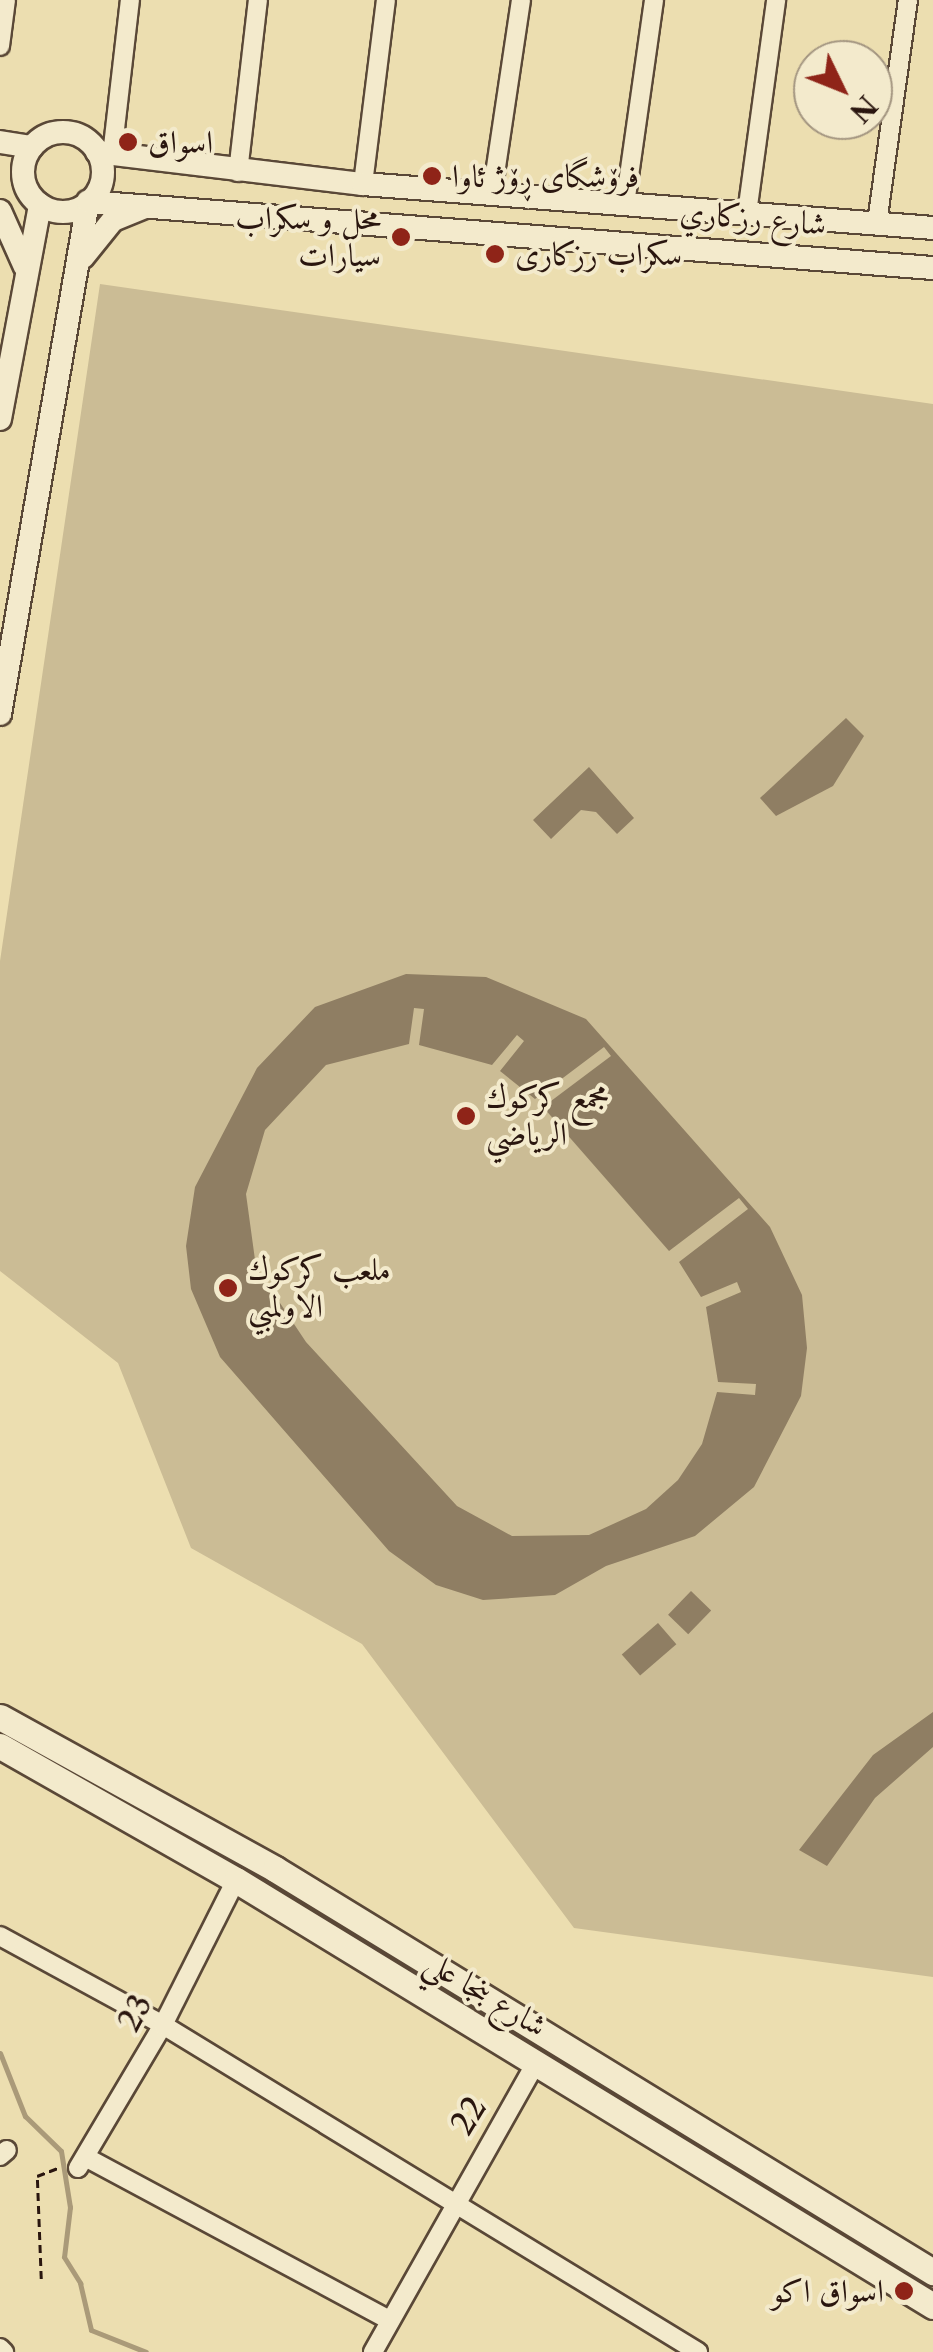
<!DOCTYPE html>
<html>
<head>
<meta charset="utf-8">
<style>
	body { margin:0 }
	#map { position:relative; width:933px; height:2352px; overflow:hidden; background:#ecdeb0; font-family:"Libre Caslon Text",Amiri,serif }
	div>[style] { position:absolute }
	.green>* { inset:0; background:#cbbc95 }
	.stream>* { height:5px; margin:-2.5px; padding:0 2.5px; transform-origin:2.5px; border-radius:2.5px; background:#aa9a79 }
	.building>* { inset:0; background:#8f7e63; transform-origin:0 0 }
	.path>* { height:2.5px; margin-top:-1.25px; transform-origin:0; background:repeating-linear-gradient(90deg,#2a160f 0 8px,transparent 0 13px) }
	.roads { filter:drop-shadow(2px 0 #5a4837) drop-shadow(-2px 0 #5a4837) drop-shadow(0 2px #5a4837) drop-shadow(0 -2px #5a4837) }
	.minor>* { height:18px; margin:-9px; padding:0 9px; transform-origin:9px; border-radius:9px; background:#f3eacc }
	.tertiary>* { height:22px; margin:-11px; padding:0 11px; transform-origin:11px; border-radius:11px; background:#f3eacc }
	.tertiary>.ring { margin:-11px; padding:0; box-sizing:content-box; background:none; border:22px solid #f3eacc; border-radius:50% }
	.secondary>* { height:25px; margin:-12.5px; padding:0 12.5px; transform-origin:12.5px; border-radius:12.5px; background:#f3eacc }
	.dots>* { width:28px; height:28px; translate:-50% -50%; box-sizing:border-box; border:5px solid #f3eacc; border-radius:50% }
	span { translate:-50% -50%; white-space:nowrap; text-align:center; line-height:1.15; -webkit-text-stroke:8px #f3eacc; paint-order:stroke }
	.poi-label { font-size:32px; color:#2a160f }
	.left { translate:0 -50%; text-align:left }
	.right { translate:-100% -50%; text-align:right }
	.street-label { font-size:32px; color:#2a160f }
	.north { position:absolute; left:793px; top:40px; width:100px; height:100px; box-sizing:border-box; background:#f3eacc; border:2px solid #a39580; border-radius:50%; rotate:133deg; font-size:28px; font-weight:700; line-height:40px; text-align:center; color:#2a160f }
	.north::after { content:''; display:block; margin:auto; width:35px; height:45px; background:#8f2418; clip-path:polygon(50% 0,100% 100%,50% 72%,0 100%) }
</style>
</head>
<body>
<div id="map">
	<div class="green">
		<i style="clip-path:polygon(100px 284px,933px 404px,933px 1977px,574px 1928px,362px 1644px,191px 1548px,118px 1363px,0 1271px,0 961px)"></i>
	</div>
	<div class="stream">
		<i style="left:0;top:2053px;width:68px;rotate:68.4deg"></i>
		<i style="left:25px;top:2116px;width:50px;rotate:44.2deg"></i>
		<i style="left:61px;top:2151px;width:57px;rotate:80.9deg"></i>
		<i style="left:70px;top:2207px;width:50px;rotate:96.8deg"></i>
		<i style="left:64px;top:2257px;width:31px;rotate:58deg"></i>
		<i style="left:80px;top:2283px;width:48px;rotate:76.8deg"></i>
		<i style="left:91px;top:2330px;width:59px;rotate:21.8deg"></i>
	</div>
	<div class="building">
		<i style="clip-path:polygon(846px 718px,864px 736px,833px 786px,776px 816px,760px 798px)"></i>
		<i style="clip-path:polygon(589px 767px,634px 818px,617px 834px,596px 812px,581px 810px,551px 839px,533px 820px)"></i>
		<i style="clip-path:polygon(evenodd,406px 974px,486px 977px,586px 1019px,770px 1227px,802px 1295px,807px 1348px,801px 1396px,754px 1487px,695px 1536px,606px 1566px,555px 1595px,483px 1600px,436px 1585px,389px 1551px,220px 1357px,191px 1289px,186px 1246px,195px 1187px,257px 1068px,315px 1007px,406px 974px,414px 1008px,424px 1009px,419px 1045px,492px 1065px,517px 1035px,524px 1041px,500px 1071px,535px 1099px,604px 1047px,611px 1056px,543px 1107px,669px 1251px,739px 1198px,748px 1209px,679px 1262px,701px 1297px,737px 1282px,741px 1292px,706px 1307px,718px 1382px,756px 1384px,755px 1395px,717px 1392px,702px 1444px,678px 1480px,646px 1509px,589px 1535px,512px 1536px,457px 1506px,306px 1342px,256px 1267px,246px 1194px,265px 1130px,326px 1065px,409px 1044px,414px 1008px)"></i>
		<i style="left:691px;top:1591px;width:28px;height:33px;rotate:44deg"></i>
		<i style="left:658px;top:1623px;width:28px;height:48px;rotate:49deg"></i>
		<i style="clip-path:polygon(933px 1712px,933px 1747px,875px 1798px,827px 1866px,799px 1850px,873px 1755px)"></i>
	</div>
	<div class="path">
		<i style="left:41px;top:2279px;width:103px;rotate:-92.2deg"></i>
		<i style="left:37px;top:2176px;width:25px;rotate:-21deg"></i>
	</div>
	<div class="roads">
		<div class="minor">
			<i style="left:0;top:46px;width:46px;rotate:-82.6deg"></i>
			<i style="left:112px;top:155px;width:156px;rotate:-83.4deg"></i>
			<i style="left:238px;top:172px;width:173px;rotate:-83.4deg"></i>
			<i style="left:363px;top:184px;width:185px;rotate:-82.9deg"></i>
			<i style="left:492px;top:194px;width:196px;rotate:-81.5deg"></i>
			<i style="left:625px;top:204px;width:206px;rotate:-81.9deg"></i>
			<i style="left:747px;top:213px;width:215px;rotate:-82.2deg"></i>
			<i style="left:877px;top:223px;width:225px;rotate:-82.1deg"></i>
			<i style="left:0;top:1936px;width:186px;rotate:28.6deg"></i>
			<i style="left:163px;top:2025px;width:627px;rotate:31.43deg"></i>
			<i style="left:0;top:2156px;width:9px;rotate:-41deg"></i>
			<i style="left:89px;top:2159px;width:338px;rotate:28.2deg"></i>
			<i style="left:78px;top:2168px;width:166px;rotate:-59.3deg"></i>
			<i style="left:163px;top:2025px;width:162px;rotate:-63.3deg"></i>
			<i style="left:0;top:2348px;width:6px;rotate:45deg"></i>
			<i style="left:373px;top:2352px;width:332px;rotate:-60.6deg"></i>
		</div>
		<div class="tertiary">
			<i class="ring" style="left:23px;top:132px;width:58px;height:58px"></i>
			<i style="left:0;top:142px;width:32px;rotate:9deg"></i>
			<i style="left:97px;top:152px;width:268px;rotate:6.9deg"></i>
			<i style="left:363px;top:184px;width:572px;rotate:4.41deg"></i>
			<i style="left:0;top:211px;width:61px;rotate:65.9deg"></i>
			<i style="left:83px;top:257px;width:48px;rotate:-51deg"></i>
			<i style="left:113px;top:220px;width:35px;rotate:-22deg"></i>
			<i style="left:0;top:419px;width:218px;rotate:-79.4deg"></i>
			<i style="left:0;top:714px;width:520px;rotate:-80.25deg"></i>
			<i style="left:88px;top:202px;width:848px;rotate:4.47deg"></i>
		</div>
		<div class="secondary">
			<i style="left:0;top:1717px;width:314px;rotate:28.9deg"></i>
			<i style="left:275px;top:1869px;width:772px;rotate:31.49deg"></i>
			<i style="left:0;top:1746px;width:271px;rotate:29.6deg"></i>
			<i style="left:236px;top:1880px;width:817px;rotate:31.43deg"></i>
		</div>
	</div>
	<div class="dots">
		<i style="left:128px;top:142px;background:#8f2418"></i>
		<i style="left:432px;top:176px;background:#8f2418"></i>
		<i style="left:401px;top:237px;background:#8f2418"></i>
		<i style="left:495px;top:254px;background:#8f2418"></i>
		<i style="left:466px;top:1116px;background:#8f2418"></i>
		<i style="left:228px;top:1288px;background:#8f2418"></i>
		<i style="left:904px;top:2291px;background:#8f2418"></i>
	</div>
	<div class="poi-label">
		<span class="left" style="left:148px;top:142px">اسواق</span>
		<span class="left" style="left:452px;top:176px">فرۆشگای ڕۆژ ئاوا</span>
		<span class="right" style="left:381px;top:237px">محل و سكراب<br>سيارات</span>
		<span class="left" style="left:515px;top:254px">سكراب رزكارى</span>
		<span class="left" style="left:486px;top:1116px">مجمع كركوك<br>الرياضي</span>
		<span class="left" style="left:248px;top:1288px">ملعب كركوك<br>الاولمبي</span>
		<span class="right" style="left:884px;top:2291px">اسواق اكو</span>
	</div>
	<div class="street-label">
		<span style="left:753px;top:218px;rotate:5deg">شارع رزكاري</span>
		<span style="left:486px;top:1994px;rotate:31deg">شارع بنجا علي</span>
		<span style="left:135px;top:2013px;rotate:-62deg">23</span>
		<span style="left:469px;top:2116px;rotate:-59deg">22</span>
	</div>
	<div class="north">N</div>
</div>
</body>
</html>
